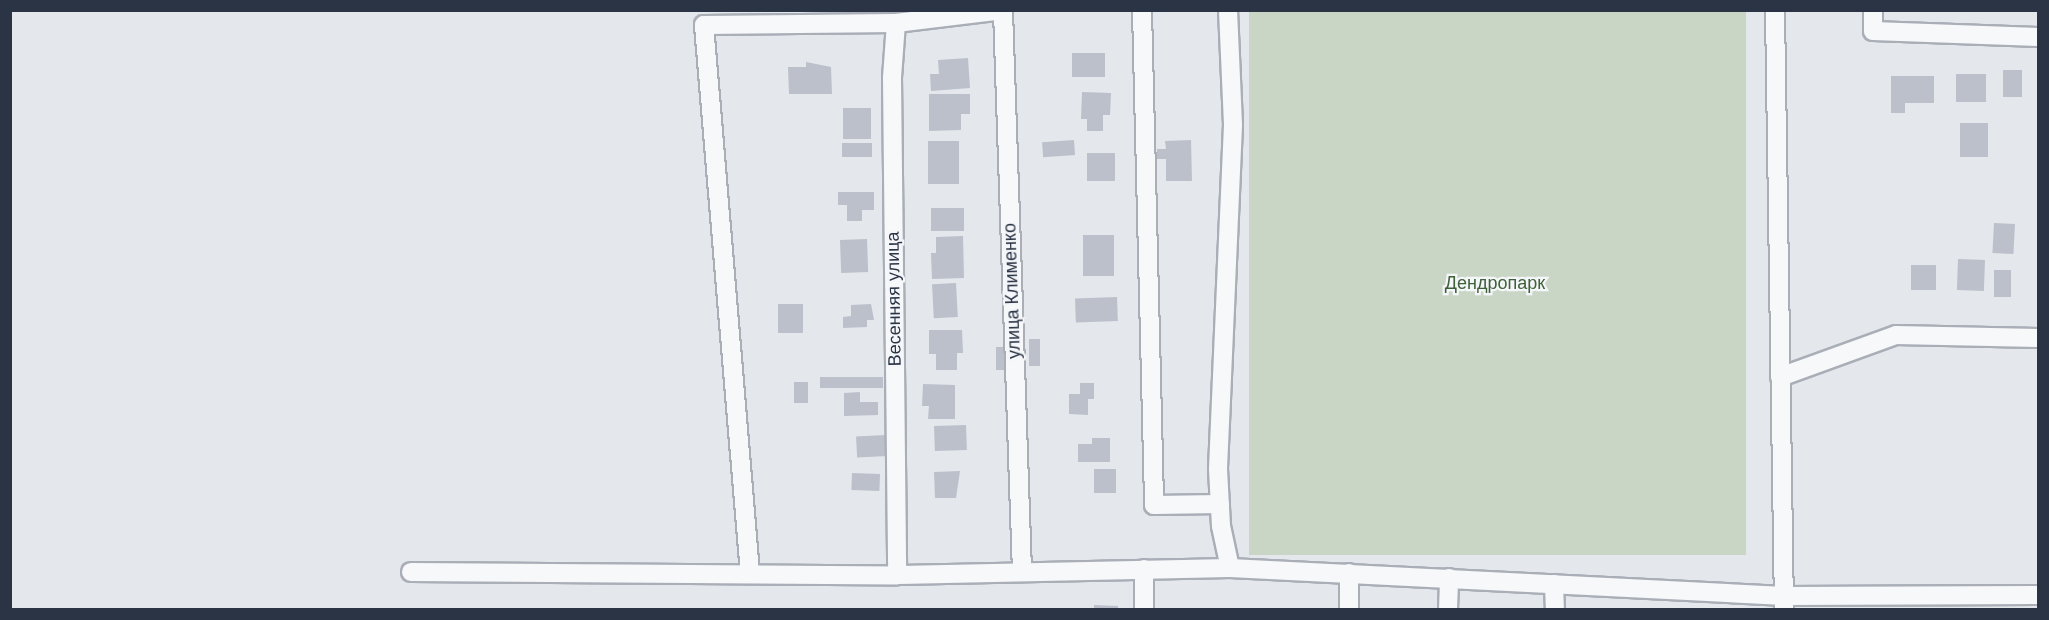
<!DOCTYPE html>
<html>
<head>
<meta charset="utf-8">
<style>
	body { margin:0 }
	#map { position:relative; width:2049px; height:620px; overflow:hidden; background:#e4e7ec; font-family:Arial,sans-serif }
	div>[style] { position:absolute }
	.green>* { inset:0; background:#c9d6c5; transform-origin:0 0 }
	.building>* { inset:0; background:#bbc0ca; transform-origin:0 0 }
	.roads { filter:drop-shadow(2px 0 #a9aeb7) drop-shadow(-2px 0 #a9aeb7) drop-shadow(0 2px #a9aeb7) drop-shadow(0 -2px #a9aeb7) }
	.minor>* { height:18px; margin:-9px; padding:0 9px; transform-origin:9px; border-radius:9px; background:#f7f8fa }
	span { translate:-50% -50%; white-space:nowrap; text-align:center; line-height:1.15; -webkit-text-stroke:4.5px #f4f6f9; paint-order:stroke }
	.park-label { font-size:18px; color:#3f6138 }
	.street-label { font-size:18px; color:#2b3445 }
	.frame { position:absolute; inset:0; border:12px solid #2b3445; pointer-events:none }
</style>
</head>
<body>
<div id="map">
	<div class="green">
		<i style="left:1249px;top:11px;width:497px;height:544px"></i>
	</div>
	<div class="building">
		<i style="left:1072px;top:53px;width:33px;height:24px"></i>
		<i style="clip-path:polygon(968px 58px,970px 88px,931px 91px,930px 74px,939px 74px,938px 60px)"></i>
		<i style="clip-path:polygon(806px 62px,831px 67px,832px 94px,789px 94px,788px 67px,806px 67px)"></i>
		<i style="left:2003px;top:70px;width:19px;height:27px"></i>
		<i style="left:1956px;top:74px;width:30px;height:28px"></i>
		<i style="clip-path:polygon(1891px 76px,1934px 76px,1934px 103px,1905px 103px,1905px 113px,1891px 113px)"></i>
		<i style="clip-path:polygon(1082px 92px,1111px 93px,1110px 115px,1103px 115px,1103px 131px,1087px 131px,1087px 119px,1081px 119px)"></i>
		<i style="clip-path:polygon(929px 94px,970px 94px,970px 114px,961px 114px,961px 130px,929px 131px)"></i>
		<i style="left:843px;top:108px;width:28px;height:31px"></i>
		<i style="left:1960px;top:123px;width:28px;height:34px"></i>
		<i style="left:1074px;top:140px;width:15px;height:32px;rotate:86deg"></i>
		<i style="clip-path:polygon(1191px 140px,1192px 181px,1166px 181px,1166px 159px,1157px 159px,1157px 149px,1166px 149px,1165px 141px)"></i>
		<i style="left:928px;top:141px;width:31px;height:43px"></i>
		<i style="left:842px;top:143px;width:30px;height:14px"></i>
		<i style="left:1115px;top:153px;width:28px;height:28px;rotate:90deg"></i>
		<i style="clip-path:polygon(838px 192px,874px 192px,874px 210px,862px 210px,862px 221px,847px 221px,847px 205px,838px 205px)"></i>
		<i style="left:931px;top:208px;width:33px;height:23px"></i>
		<i style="left:1994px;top:223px;width:21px;height:30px;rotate:3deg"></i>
		<i style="left:1083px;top:235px;width:31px;height:41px"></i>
		<i style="clip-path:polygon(963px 236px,964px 278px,932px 279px,931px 253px,936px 253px,936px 237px)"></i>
		<i style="left:867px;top:239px;width:33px;height:27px;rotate:88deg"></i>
		<i style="left:1958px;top:259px;width:27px;height:31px;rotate:2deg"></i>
		<i style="left:1911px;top:265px;width:25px;height:25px"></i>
		<i style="left:1994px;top:270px;width:17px;height:27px"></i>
		<i style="left:956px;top:283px;width:34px;height:24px;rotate:87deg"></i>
		<i style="left:1117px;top:297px;width:24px;height:42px;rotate:88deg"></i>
		<i style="left:778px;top:304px;width:25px;height:29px"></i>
		<i style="clip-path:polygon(871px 304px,874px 320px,867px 320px,867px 327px,843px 328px,843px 317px,851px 316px,851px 305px)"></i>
		<i style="clip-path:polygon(929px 330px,962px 330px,963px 353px,957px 353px,957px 370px,936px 370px,936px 354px,929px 354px)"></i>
		<i style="left:1029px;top:339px;width:11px;height:27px"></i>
		<i style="left:996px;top:347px;width:14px;height:23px"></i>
		<i style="left:883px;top:377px;width:11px;height:63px;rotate:90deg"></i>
		<i style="left:794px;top:382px;width:14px;height:21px"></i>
		<i style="clip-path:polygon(1080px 383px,1094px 383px,1094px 399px,1088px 399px,1088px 415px,1069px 414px,1069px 394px,1080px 394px)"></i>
		<i style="clip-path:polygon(923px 384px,955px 385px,955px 419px,928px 419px,929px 406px,922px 406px)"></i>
		<i style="clip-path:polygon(860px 392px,860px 402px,878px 402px,878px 415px,844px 416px,844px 393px)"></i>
		<i style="left:966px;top:425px;width:25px;height:32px;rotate:88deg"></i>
		<i style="left:886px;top:435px;width:21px;height:30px;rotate:87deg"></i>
		<i style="clip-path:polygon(1092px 438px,1110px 438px,1110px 462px,1078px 462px,1078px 444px,1092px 444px)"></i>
		<i style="left:1094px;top:469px;width:22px;height:24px"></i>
		<i style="clip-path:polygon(960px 471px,956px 498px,935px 498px,934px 472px)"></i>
		<i style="left:852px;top:473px;width:28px;height:17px;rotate:2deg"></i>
		<i style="clip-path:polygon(1094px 605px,1118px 606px,1118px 610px,1094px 610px)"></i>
	</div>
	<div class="roads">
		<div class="minor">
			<i style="left:1142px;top:10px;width:495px;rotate:88.6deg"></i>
			<i style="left:1154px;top:505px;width:66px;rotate:-0.9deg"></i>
			<i style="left:1228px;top:10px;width:115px;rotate:87.5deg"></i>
			<i style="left:1233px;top:125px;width:344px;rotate:92.5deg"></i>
			<i style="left:1218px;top:469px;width:57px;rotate:87deg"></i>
			<i style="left:1221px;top:526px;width:43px;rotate:77.9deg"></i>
			<i style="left:1775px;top:10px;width:600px;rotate:89.14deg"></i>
			<i style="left:1873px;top:10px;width:21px;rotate:90deg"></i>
			<i style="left:1873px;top:31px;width:165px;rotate:2.1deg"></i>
			<i style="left:1003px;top:11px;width:561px;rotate:88.06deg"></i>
			<i style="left:896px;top:23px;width:55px;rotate:94.2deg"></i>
			<i style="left:892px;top:78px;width:497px;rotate:89.4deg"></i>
			<i style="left:1780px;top:377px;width:123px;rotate:-19.9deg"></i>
			<i style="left:1896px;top:335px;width:142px;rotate:1.2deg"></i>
			<i style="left:1144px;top:569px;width:41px;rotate:90deg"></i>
			<i style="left:411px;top:572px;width:486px;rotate:0.4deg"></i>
			<i style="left:897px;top:575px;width:333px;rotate:-1.2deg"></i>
			<i style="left:1230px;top:568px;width:555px;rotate:2.89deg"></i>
			<i style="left:1784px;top:596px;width:254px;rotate:-0.2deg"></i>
			<i style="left:750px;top:573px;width:550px;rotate:-94.8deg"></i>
			<i style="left:704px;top:25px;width:192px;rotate:-0.6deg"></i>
			<i style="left:896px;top:23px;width:108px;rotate:-6.9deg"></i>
			<i style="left:1554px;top:584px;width:26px;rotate:88deg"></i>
			<i style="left:1349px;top:610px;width:37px;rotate:-90deg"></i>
			<i style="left:1448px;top:610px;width:32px;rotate:-88deg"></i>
		</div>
	</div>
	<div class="park-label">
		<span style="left:1495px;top:283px">Дендропарк</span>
	</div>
	<div class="street-label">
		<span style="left:1012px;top:291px;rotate:-92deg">улица Клименко</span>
		<span style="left:894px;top:299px;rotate:-91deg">Весенняя улица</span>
	</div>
	<div class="frame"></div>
</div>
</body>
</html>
